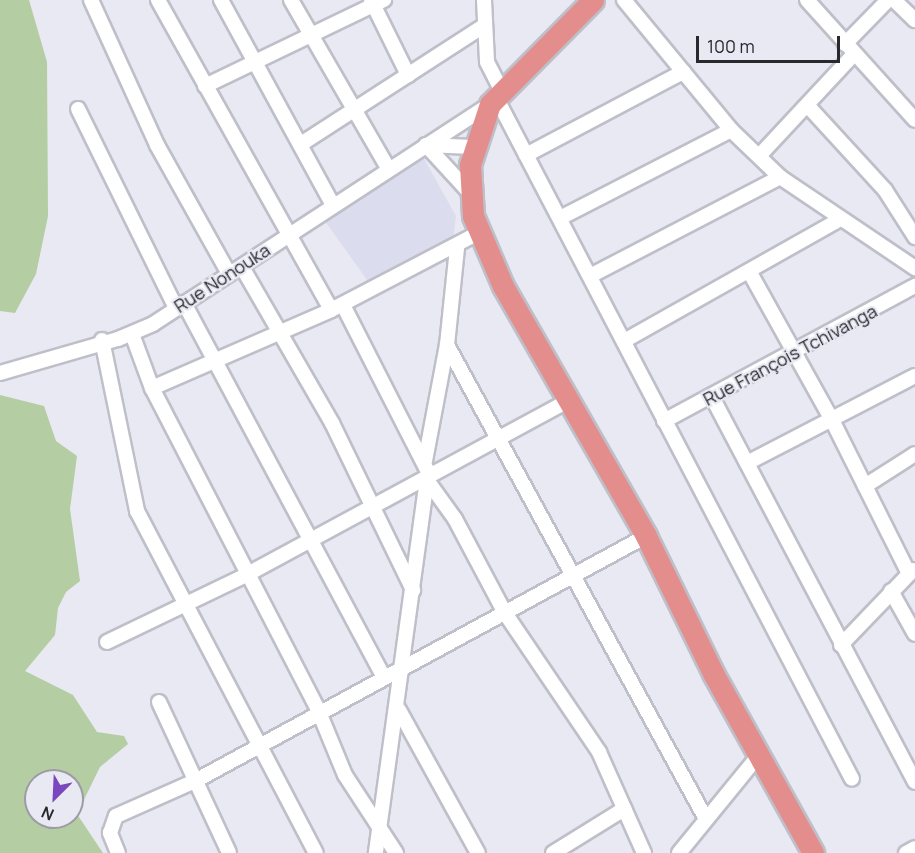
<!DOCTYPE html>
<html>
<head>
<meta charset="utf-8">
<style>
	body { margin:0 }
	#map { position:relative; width:915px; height:853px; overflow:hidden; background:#e8e9f3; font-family:Manrope,sans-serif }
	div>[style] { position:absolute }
	.built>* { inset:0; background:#dbddee }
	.green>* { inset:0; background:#b5cda2 }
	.roads { filter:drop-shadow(2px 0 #bebfc8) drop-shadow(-2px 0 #bebfc8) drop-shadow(0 2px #bebfc8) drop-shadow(0 -2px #bebfc8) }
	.minor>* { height:14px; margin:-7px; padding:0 7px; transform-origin:7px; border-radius:7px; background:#fff }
	.highway>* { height:21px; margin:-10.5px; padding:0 10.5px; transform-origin:10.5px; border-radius:10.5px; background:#e38e8c }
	span { translate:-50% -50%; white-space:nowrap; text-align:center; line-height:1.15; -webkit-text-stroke:4.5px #e8e9f3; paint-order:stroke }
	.street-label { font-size:18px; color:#29292d }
	.north { position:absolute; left:24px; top:769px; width:60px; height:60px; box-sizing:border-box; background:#e8e9f3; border:2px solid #9c9ca4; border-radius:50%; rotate:204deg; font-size:16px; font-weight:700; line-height:24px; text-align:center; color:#29292d }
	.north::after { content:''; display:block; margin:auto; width:21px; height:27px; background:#7a47be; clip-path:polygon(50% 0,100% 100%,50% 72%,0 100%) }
	.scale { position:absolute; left:696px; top:36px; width:144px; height:27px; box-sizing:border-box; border:3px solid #29292d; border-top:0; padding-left:8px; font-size:18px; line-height:21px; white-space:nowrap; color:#29292d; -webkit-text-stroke:4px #e8e9f3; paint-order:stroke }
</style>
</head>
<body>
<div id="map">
	<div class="built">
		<i style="clip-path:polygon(423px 157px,456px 216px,453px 241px,370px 284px,322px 217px)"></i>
	</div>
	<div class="green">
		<i style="clip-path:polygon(0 0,29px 0,47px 62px,48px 216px,36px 274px,15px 313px,0 311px)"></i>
		<i style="clip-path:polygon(evenodd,0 395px,44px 406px,56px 441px,77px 456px,70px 509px,80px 581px,66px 592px,58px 608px,55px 635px,25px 671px,73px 695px,97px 732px,124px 736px,128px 744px,100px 767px,77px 814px,103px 853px,0 853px,0 395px,36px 781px,72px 781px,72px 817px,36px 817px,36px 781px)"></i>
	</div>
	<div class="roads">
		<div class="minor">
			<i style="left:91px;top:0;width:159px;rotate:65.5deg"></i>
			<i style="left:157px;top:145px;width:148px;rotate:60.8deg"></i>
			<i style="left:158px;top:0;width:355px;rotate:60.8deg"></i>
			<i style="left:221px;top:0;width:232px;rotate:61.4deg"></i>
			<i style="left:291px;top:0;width:194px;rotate:60deg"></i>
			<i style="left:371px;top:0;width:84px;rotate:63.7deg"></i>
			<i style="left:484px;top:0;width:62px;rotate:87.2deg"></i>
			<i style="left:487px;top:62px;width:30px;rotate:63deg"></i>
			<i style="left:624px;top:0;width:168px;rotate:50.5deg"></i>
			<i style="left:731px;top:130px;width:68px;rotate:43.8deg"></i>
			<i style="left:780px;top:177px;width:163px;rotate:34deg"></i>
			<i style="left:807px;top:0;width:161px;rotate:48deg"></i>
			<i style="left:894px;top:0;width:29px;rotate:44deg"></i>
			<i style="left:845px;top:44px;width:62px;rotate:-45.7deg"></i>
			<i style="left:205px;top:86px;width:199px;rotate:-25.7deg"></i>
			<i style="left:500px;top:105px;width:760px;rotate:62.42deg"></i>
			<i style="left:808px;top:106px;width:114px;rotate:47.5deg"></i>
			<i style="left:885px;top:190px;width:56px;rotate:57.4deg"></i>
			<i style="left:78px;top:109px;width:222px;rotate:63.8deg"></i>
			<i style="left:301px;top:144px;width:219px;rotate:-32.9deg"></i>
			<i style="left:426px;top:145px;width:64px;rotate:47.5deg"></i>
			<i style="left:426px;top:145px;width:46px;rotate:2.5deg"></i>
			<i style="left:526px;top:155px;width:178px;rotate:-27.9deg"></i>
			<i style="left:759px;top:156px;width:139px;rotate:-47deg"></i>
			<i style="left:560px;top:218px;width:192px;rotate:-27.2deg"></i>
			<i style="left:242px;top:267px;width:180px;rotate:60deg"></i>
			<i style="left:332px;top:423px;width:186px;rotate:64.1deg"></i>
			<i style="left:749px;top:271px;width:171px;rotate:60.9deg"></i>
			<i style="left:832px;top:420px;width:172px;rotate:63.4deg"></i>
			<i style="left:590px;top:276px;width:214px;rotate:-27.5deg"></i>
			<i style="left:184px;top:303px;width:425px;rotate:61.9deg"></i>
			<i style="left:343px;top:305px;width:187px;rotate:63deg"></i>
			<i style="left:428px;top:472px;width:385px;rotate:97.8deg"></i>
			<i style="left:132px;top:334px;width:58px;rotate:69.7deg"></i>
			<i style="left:152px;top:388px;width:365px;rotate:62.7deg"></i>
			<i style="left:319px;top:712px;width:68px;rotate:67.6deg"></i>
			<i style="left:345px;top:775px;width:93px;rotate:56.8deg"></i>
			<i style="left:102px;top:340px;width:175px;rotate:78.4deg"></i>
			<i style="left:137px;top:511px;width:386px;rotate:62.4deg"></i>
			<i style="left:624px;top:341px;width:247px;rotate:-29.4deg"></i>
			<i style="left:447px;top:345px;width:540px;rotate:61.35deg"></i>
			<i style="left:0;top:373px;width:123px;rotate:-16.1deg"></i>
			<i style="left:118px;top:339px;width:38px;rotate:-23deg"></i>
			<i style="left:153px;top:324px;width:402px;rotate:-33.1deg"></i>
			<i style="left:152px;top:388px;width:195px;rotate:-23.5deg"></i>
			<i style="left:331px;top:310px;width:166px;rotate:-27.6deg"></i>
			<i style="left:712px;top:397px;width:435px;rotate:62.2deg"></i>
			<i style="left:664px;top:421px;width:285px;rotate:-28.3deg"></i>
			<i style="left:425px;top:461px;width:118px;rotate:-79.3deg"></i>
			<i style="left:447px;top:345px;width:98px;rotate:-84.1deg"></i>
			<i style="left:747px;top:463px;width:189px;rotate:-27.4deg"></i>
			<i style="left:427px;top:480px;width:48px;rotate:54.3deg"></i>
			<i style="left:455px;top:519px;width:106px;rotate:62deg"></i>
			<i style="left:505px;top:613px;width:168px;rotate:55.9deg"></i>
			<i style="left:599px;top:752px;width:111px;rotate:66deg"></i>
			<i style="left:865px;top:486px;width:59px;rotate:-32.6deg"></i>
			<i style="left:891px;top:591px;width:49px;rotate:60.8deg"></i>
			<i style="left:107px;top:642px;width:154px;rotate:-25.7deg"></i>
			<i style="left:246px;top:575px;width:367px;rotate:-28.4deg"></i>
			<i style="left:841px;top:645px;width:104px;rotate:-46.2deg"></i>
			<i style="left:159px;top:702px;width:166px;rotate:65.1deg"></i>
			<i style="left:399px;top:710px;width:163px;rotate:61.1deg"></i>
			<i style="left:118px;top:853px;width:22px;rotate:-112deg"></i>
			<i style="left:110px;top:833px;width:18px;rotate:-71deg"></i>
			<i style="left:116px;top:816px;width:86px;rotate:-23.9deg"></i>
			<i style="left:195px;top:781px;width:513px;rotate:-28.51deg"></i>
			<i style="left:553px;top:853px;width:84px;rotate:-31.8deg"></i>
			<i style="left:679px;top:853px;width:127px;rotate:-50.8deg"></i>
			<i style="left:906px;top:853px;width:10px;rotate:-29deg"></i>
		</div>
		<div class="highway">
			<i style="left:593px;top:0;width:146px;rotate:134.7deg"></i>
			<i style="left:490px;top:104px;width:64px;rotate:108.2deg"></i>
			<i style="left:470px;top:165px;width:51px;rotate:86.6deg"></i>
			<i style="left:473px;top:216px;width:76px;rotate:66.8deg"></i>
			<i style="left:503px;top:286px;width:288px;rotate:60.2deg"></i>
			<i style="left:646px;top:536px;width:153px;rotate:63.9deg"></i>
			<i style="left:713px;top:673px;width:206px;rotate:60.9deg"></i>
		</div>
	</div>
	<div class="street-label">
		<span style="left:222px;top:278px;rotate:-33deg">Rue Nonouka</span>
		<span style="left:790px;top:355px;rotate:-28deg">Rue François Tchivanga</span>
	</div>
	<div class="north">N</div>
	<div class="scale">100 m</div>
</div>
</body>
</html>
